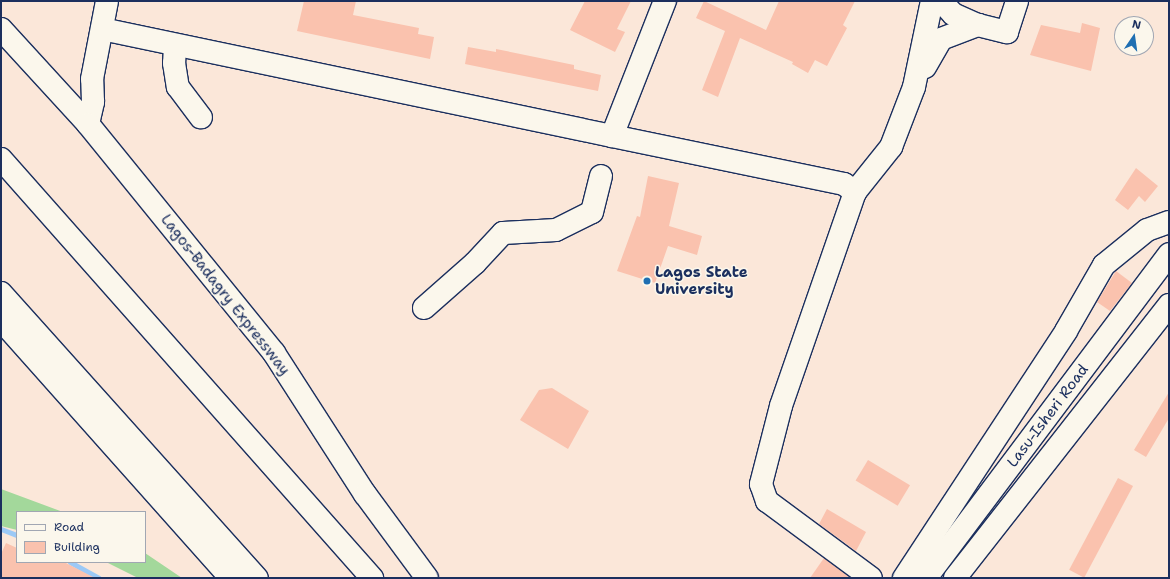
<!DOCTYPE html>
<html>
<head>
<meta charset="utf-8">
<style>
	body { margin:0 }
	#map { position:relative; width:1170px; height:579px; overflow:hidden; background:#fbe7d9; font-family:"Shantell Sans",sans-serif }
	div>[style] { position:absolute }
	.green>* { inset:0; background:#a3d89b }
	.stream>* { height:5px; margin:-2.5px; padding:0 2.5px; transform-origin:2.5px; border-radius:2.5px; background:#9cc9f6 }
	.building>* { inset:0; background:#fac2ae; transform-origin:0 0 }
	.roads { filter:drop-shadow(1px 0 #1b2f5e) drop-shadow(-1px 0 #1b2f5e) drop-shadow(0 1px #1b2f5e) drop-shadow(0 -1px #1b2f5e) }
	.minor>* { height:22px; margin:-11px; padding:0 11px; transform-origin:11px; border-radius:11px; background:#fbf7ec }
	.major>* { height:22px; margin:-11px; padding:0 11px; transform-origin:11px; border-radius:11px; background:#fbf7ec }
	.highway>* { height:22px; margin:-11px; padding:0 11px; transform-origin:11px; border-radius:11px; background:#fbf7ec }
	.dots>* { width:11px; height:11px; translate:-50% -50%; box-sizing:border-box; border:2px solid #fbf7ec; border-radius:50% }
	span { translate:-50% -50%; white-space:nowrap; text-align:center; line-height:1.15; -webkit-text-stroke:3px #fbf7ec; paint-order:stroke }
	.poi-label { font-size:15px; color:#1b2f5e; font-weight:700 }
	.left { translate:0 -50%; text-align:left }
	.street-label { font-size:15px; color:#1b2f5e }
	.frame { position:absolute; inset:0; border:2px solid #1b2f5e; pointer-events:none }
	.legend { position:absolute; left:16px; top:511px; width:130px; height:52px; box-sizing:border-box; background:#fbf7ec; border:1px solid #a1a7b3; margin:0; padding:5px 7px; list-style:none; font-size:12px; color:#1b2f5e }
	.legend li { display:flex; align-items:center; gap:8px; height:20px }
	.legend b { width:20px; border:1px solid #a1a7b3 }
	.north { position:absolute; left:1114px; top:16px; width:40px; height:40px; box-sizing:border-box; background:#fbf7ec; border:1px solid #a1a7b3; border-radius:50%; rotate:13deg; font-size:11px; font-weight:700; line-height:16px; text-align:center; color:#1b2f5e }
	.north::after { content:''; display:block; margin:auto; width:14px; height:18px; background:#1f6fb2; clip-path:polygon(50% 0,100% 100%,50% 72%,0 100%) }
</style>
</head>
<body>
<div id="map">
	<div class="green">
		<i style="clip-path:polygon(1px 489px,63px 512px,17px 512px,17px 530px,1px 526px)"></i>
		<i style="clip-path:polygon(145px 553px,182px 578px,138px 578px,106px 562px,145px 562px)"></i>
	</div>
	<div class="stream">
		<i style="left:1px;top:529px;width:17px;rotate:21deg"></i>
		<i style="left:70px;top:562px;width:33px;rotate:29deg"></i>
	</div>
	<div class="building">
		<i style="clip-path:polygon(304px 1px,356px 1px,353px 15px,419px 28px,418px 34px,434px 37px,430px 59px,297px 31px)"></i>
		<i style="clip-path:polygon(585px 1px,631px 1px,617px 29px,625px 32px,615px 52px,570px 30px)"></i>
		<i style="clip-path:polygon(704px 1px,766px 30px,779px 1px,855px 1px,843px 25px,847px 28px,827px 66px,815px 60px,808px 73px,792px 64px,793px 62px,740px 38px,718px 97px,702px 90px,725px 31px,696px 18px)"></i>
		<i style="clip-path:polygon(1082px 23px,1100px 28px,1091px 71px,1030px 55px,1041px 25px,1080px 33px)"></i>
		<i style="clip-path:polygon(468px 47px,496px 52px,496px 49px,574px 65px,574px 69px,601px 75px,598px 91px,465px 64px)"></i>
		<i style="clip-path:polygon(1136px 168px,1158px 186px,1145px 202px,1139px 196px,1128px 210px,1115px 200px)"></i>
		<i style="clip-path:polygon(648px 176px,679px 183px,669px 226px,702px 236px,697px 255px,668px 246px,655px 283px,617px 271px,637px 216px,640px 217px)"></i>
		<i style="clip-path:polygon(1116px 271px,1132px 283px,1110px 311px,1097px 302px)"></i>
		<i style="clip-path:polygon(552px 388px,589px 411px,568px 449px,520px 420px,539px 390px)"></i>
		<i style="clip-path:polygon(1169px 392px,1169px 418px,1146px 457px,1134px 450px)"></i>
		<i style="left:868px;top:460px;width:49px;height:24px;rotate:31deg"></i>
		<i style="left:1118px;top:478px;width:17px;height:104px;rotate:28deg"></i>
		<i style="clip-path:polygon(827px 509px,866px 532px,856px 551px,819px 524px)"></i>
		<i style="clip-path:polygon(6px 543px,17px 548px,17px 562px,64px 562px,95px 578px,1px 578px,1px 554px)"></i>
		<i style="clip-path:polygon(824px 558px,850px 578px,810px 578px)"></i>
	</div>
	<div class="roads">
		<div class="minor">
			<i style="left:941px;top:1px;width:18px;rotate:47deg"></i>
			<i style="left:953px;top:14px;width:27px;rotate:24deg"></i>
			<i style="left:978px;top:25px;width:30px;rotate:14deg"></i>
			<i style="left:1007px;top:32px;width:33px;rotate:-72deg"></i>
			<i style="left:102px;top:29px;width:521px;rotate:11.85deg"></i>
			<i style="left:612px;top:136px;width:145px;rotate:-68.6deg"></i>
			<i style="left:175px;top:46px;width:17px;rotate:93deg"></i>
			<i style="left:174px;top:63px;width:24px;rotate:81deg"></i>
			<i style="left:178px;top:87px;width:38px;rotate:53deg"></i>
			<i style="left:925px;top:67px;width:32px;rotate:-60deg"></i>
			<i style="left:941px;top:39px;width:40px;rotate:-21deg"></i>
			<i style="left:88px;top:124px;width:23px;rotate:-77deg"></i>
			<i style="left:93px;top:102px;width:23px;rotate:-92deg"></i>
			<i style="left:92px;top:79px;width:79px;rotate:-79.1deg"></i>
			<i style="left:612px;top:136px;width:237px;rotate:11.7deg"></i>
			<i style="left:844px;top:184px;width:14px;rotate:36deg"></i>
			<i style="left:855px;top:192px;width:226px;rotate:109.1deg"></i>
			<i style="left:781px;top:406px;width:81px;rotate:104.4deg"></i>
			<i style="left:761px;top:484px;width:18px;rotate:71deg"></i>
			<i style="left:767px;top:501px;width:129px;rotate:36.5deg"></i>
			<i style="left:855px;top:192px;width:58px;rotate:-51.3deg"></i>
			<i style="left:891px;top:147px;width:64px;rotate:-69deg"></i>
			<i style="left:914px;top:87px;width:88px;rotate:-78.2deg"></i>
			<i style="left:424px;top:308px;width:68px;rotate:-41.4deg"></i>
			<i style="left:475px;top:263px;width:41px;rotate:-47deg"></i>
			<i style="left:503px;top:233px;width:53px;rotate:-3.2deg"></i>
			<i style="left:556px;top:230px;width:40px;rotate:-26.6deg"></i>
			<i style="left:592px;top:212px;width:37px;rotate:-76deg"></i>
			<i style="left:904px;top:578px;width:295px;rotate:-56.7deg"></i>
			<i style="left:1066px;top:331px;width:76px;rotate:-60.1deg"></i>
			<i style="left:1104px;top:265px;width:55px;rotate:-39.1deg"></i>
			<i style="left:1147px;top:230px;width:23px;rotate:-20deg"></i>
		</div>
		<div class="major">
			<i style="left:1px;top:29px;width:129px;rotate:47.5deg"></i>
			<i style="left:88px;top:124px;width:295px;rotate:50.9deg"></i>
			<i style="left:274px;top:353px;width:168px;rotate:57.2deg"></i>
			<i style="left:365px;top:494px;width:104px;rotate:53.6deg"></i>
			<i style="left:1px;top:320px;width:346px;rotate:48.3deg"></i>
			<i style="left:926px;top:578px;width:405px;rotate:-53.1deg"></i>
			<i style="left:955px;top:578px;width:347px;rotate:-51.9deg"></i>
		</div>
		<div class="highway">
			<i style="left:1px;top:159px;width:560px;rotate:48.48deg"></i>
			<i style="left:1px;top:293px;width:383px;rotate:48.1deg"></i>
		</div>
	</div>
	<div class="dots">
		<i style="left:647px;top:281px;background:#1f6fb2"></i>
	</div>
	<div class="poi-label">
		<span class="left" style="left:655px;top:281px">Lagos State<br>University</span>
	</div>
	<div class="street-label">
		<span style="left:225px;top:295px;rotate:52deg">Lagos-Badagry Expressway</span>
		<span style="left:1048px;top:416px;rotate:-53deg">Lasu-Isheri Road</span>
	</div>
	<div class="frame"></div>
	<ul class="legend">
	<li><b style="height:5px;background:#fbf7ec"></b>Road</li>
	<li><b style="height:11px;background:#fac2ae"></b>Building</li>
	</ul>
	<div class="north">N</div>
</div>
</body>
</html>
